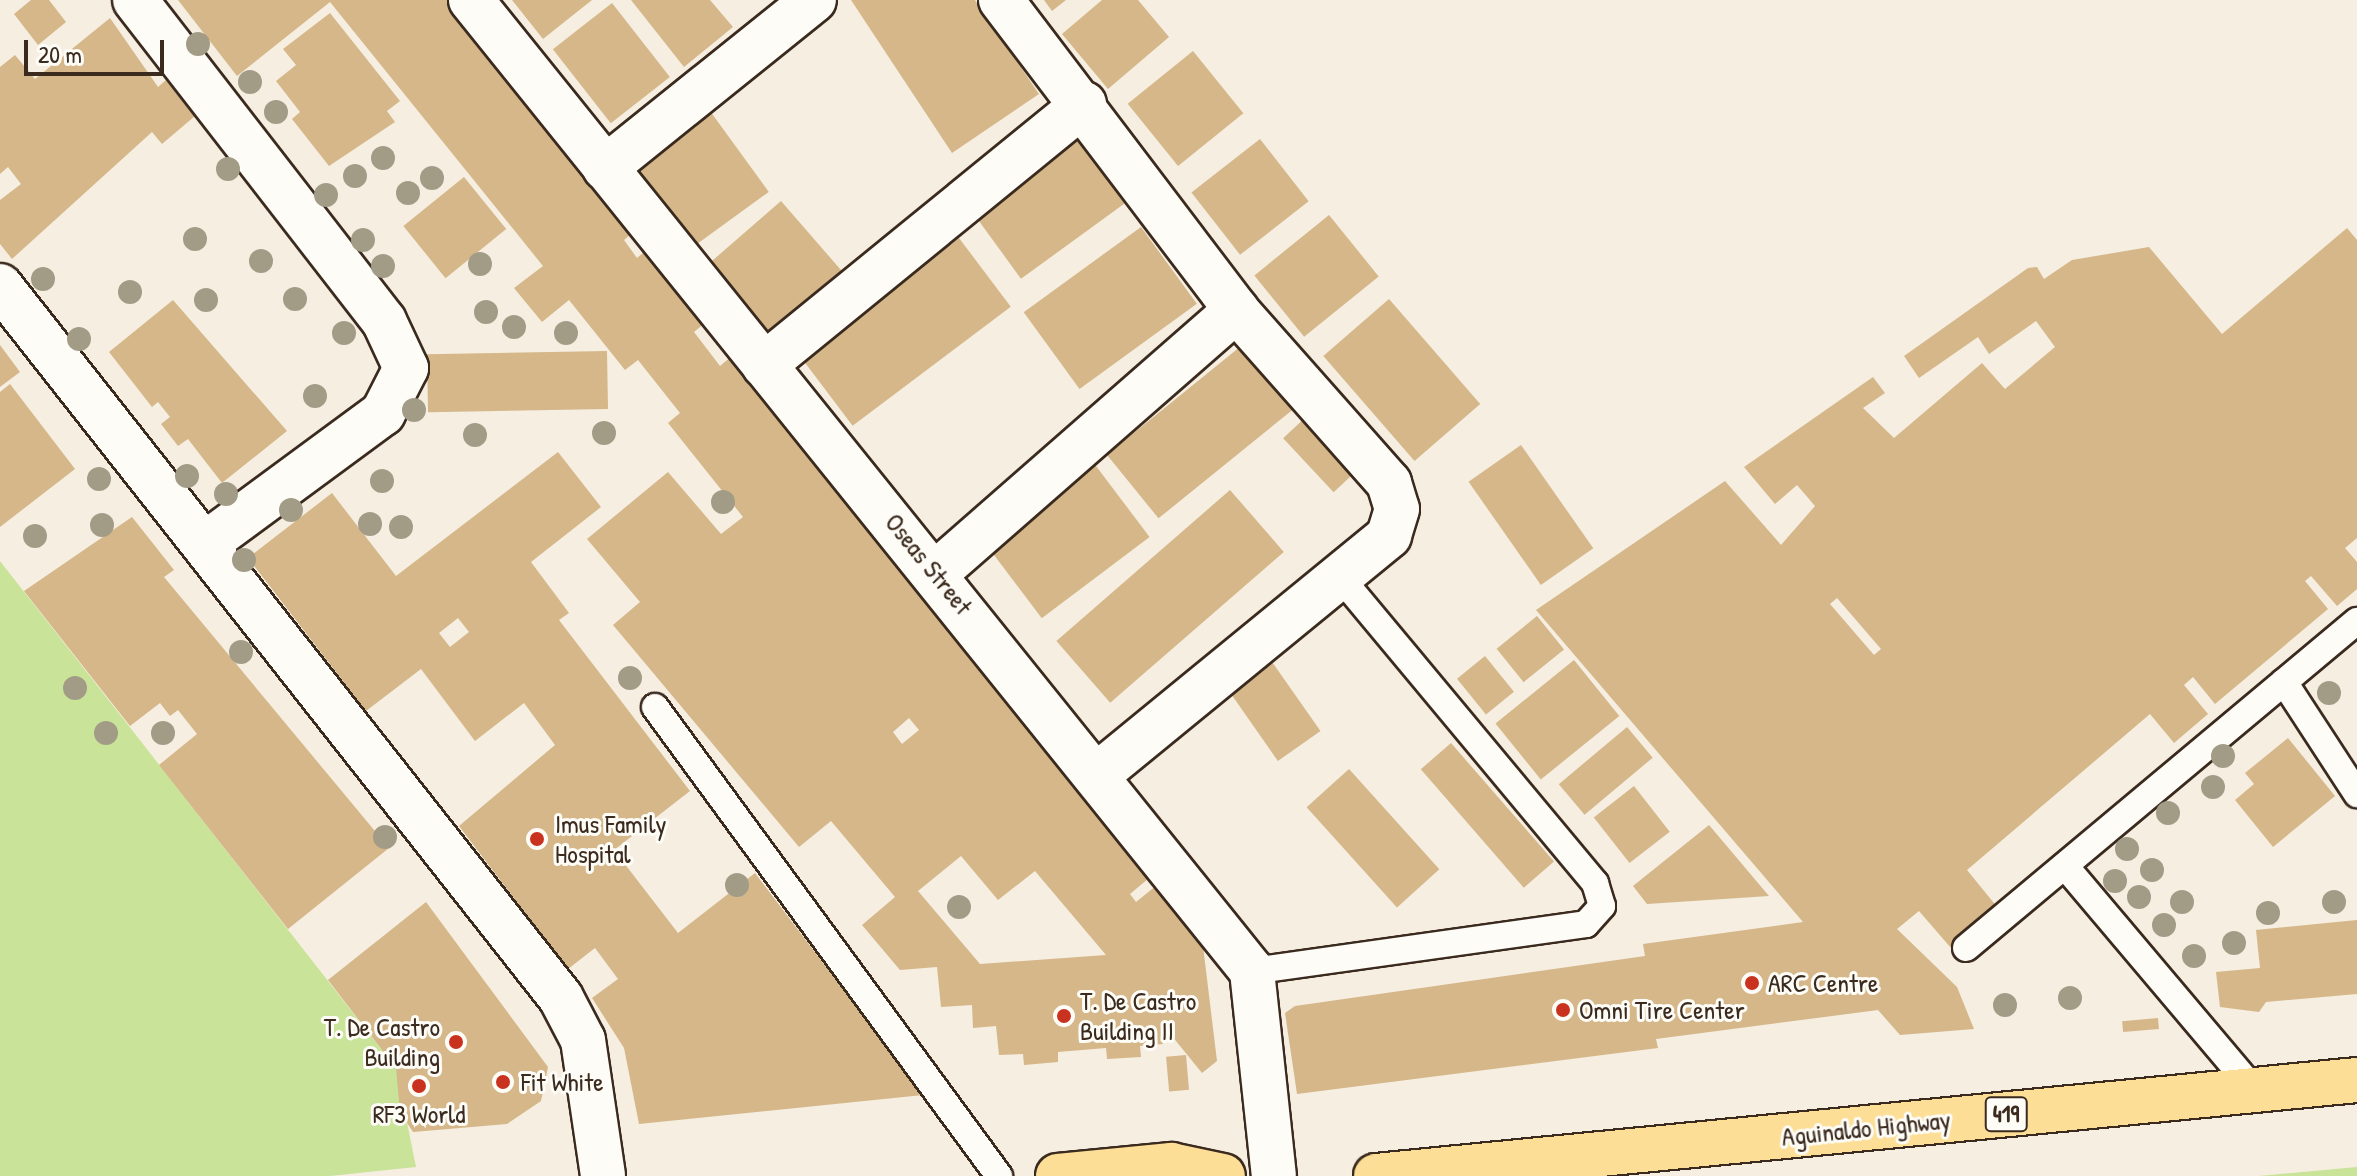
<!DOCTYPE html>
<html>
<head>
<meta charset="utf-8">
<style>
	body { margin:0 }
	#map { position:relative; width:2357px; height:1176px; overflow:hidden; background:#f5eee1; font-family:"Patrick Hand",sans-serif }
	div>[style] { position:absolute }
	.green>* { inset:0; background:#c9e399 }
	.building>* { inset:0; background:#d5b789; transform-origin:0 0 }
	.roads { filter:drop-shadow(2px 0 #3b2a1e) drop-shadow(-2px 0 #3b2a1e) drop-shadow(0 2px #3b2a1e) drop-shadow(0 -2px #3b2a1e) }
	.lane>* { height:26px; margin:-13px; padding:0 13px; transform-origin:13px; border-radius:13px; background:#fdfcf7 }
	.street>* { height:44px; margin:-22px; padding:0 22px; transform-origin:22px; border-radius:22px; background:#fdfcf7 }
	.highway>* { height:44px; margin:-22px; padding:0 22px; transform-origin:22px; border-radius:22px; background:#fdde96 }
	.trees>* { width:24px; height:24px; margin:-12px; border-radius:50%; background:#a29c87 }
	.dots>* { width:22px; height:22px; translate:-50% -50%; box-sizing:border-box; border:4px solid #fdfcf7; border-radius:50% }
	span { translate:-50% -50%; white-space:nowrap; text-align:center; line-height:1.15; -webkit-text-stroke:6px #fdfcf7; paint-order:stroke }
	.shield-label span { padding:2px 6px; background:#fdfcf7; border:2px solid; border-radius:6px; -webkit-text-stroke-width:0 }
	.shield-label { font-size:24px; color:#3b2a1e; font-weight:700 }
	.street-label { font-size:26px; color:#3b2a1e }
	.poi-label { font-size:26px; color:#3b2a1e }
	.left { translate:0 -50%; text-align:left }
	.right { translate:-100% -50%; text-align:right }
	.scale { position:absolute; left:24px; top:40px; width:140px; height:36px; box-sizing:border-box; border:4px solid #3b2a1e; border-top:0; padding-left:10px; font-size:24px; line-height:28px; white-space:nowrap; color:#3b2a1e; -webkit-text-stroke:6px #fdfcf7; paint-order:stroke }
</style>
</head>
<body>
<div id="map">
	<div class="green">
		<i style="clip-path:polygon(0 561px,396px 1068px,416px 1167px,330px 1176px,0 1176px)"></i>
		<i style="clip-path:polygon(2357px 1167px,2357px 1176px,2259px 1176px)"></i>
	</div>
	<div class="building">
		<i style="clip-path:polygon(31px 0,49px 0,66px 22px,38px 45px,14px 14px)"></i>
		<i style="clip-path:polygon(evenodd,178px 0,460px 0,638px 228px,624px 240px,637px 258px,650px 247px,716px 314px,694px 332px,720px 366px,738px 351px,1161px 868px,1130px 894px,1136px 902px,1167px 877px,1199px 913px,1217px 1061px,1202px 1073px,1163px 1025px,1163px 1044px,1140px 1046px,1141px 1057px,1107px 1059px,1106px 1048px,1058px 1052px,1058px 1062px,1024px 1065px,1023px 1054px,999px 1055px,996px 1026px,973px 1028px,972px 1005px,941px 1007px,937px 967px,900px 970px,862px 925px,895px 897px,831px 821px,799px 847px,613px 625px,640px 602px,587px 539px,668px 472px,721px 534px,743px 517px,668px 423px,680px 413px,638px 360px,625px 370px,569px 300px,542px 322px,514px 288px,543px 266px,330px 2px,237px 76px,178px 0,909px 718px,919px 730px,902px 744px,893px 732px,909px 718px,178px 0,961px 856px,998px 900px,1035px 871px,1106px 955px,980px 964px,918px 891px,961px 856px)"></i>
		<i style="clip-path:polygon(512px 0,592px 0,543px 39px)"></i>
		<i style="clip-path:polygon(631px 0,710px 0,733px 27px,684px 67px)"></i>
		<i style="clip-path:polygon(851px 0,975px 0,1039px 94px,952px 153px)"></i>
		<i style="clip-path:polygon(1044px 0,1066px 0,1052px 11px)"></i>
		<i style="clip-path:polygon(1102px 0,1138px 0,1169px 37px,1108px 89px,1062px 34px)"></i>
		<i style="left:612px;top:3px;width:94px;height:75px;rotate:52deg"></i>
		<i style="clip-path:polygon(330px 13px,400px 101px,387px 111px,395px 122px,329px 166px,292px 119px,300px 112px,276px 81px,296px 65px,283px 49px)"></i>
		<i style="clip-path:polygon(110px 18px,158px 87px,166px 80px,195px 116px,162px 144px,152px 132px,12px 259px,0 244px,0 200px,21px 184px,8px 167px,0 174px,0 67px,15px 55px,35px 79px)"></i>
		<i style="left:1193px;top:51px;width:80px;height:84px;rotate:51deg"></i>
		<i style="left:710px;top:111px;width:100px;height:93px;rotate:54deg"></i>
		<i style="left:1074px;top:134px;width:86px;height:128px;rotate:54deg"></i>
		<i style="left:1260px;top:139px;width:79px;height:87px;rotate:52deg"></i>
		<i style="left:464px;top:177px;width:67px;height:78px;rotate:51deg"></i>
		<i style="left:781px;top:201px;width:92px;height:101px;rotate:49deg"></i>
		<i style="left:1329px;top:215px;width:79px;height:96px;rotate:51deg"></i>
		<i style="left:1141px;top:227px;width:95px;height:145px;rotate:54deg"></i>
		<i style="clip-path:polygon(evenodd,2347px 228px,2357px 240px,2357px 538px,2345px 548px,2357px 562px,2357px 589px,2337px 606px,2311px 576px,2305px 581px,2328px 609px,2215px 704px,2193px 677px,2184px 685px,2208px 714px,2174px 743px,2150px 714px,1967px 870px,1998px 908px,1951px 948px,1919px 911px,1897px 929px,1957px 987px,1974px 1029px,1900px 1035px,1878px 1010px,1656px 1039px,1658px 1048px,1297px 1094px,1285px 1013px,1295px 1006px,1645px 956px,1643px 944px,1803px 922px,1536px 610px,1725px 481px,1781px 545px,1815px 506px,1797px 485px,1775px 504px,1744px 467px,1873px 377px,1885px 393px,1863px 408px,1894px 438px,1982px 363px,2005px 389px,2055px 347px,2036px 321px,1989px 354px,1978px 337px,1919px 378px,1904px 356px,2028px 268px,2037px 267px,2044px 279px,2072px 260px,2149px 247px,2222px 334px,2347px 228px,1837px 598px,1881px 649px,1874px 655px,1830px 604px,1837px 598px)"></i>
		<i style="left:959px;top:238px;width:86px;height:198px;rotate:53deg"></i>
		<i style="left:1389px;top:299px;width:139px;height:87px;rotate:49deg"></i>
		<i style="clip-path:polygon(173px 300px,287px 431px,222px 483px,188px 439px,178px 446px,161px 424px,170px 417px,158px 402px,152px 407px,109px 352px)"></i>
		<i style="left:1246px;top:342px;width:82px;height:179px;rotate:51deg"></i>
		<i style="clip-path:polygon(0 345px,20px 372px,0 387px)"></i>
		<i style="left:607px;top:351px;width:58px;height:180px;rotate:89deg"></i>
		<i style="clip-path:polygon(10px 384px,75px 469px,0 527px,0 392px)"></i>
		<i style="left:1308px;top:415px;width:74px;height:34px;rotate:47deg"></i>
		<i style="left:1521px;top:445px;width:126px;height:64px;rotate:55deg"></i>
		<i style="clip-path:polygon(evenodd,558px 452px,601px 507px,531px 562px,569px 613px,559px 620px,690px 791px,614px 850px,678px 933px,755px 873px,923px 1095px,639px 1124px,624px 1048px,592px 998px,618px 979px,595px 948px,568px 969px,459px 826px,555px 745px,524px 703px,475px 741px,421px 669px,366px 711px,248px 558px,332px 493px,396px 576px,558px 452px,458px 618px,469px 632px,450px 647px,439px 633px,458px 618px)"></i>
		<i style="left:1090px;top:458px;width:99px;height:135px;rotate:53deg"></i>
		<i style="left:1230px;top:490px;width:82px;height:230px;rotate:49deg"></i>
		<i style="clip-path:polygon(132px 517px,174px 570px,164px 577px,389px 848px,288px 929px,159px 765px,197px 734px,178px 710px,170px 716px,160px 703px,130px 726px,24px 591px)"></i>
		<i style="left:1537px;top:616px;width:43px;height:52px;rotate:51deg"></i>
		<i style="left:1485px;top:656px;width:46px;height:36px;rotate:51deg"></i>
		<i style="left:1270px;top:659px;width:88px;height:52px;rotate:55deg"></i>
		<i style="left:1574px;top:660px;width:72px;height:101px;rotate:51deg"></i>
		<i style="left:1627px;top:727px;width:40px;height:89px;rotate:50deg"></i>
		<i style="clip-path:polygon(2288px 738px,2335px 796px,2273px 847px,2235px 800px,2254px 784px,2245px 773px)"></i>
		<i style="left:1451px;top:743px;width:157px;height:40px;rotate:49deg"></i>
		<i style="left:1349px;top:769px;width:135px;height:57px;rotate:48deg"></i>
		<i style="left:1634px;top:786px;width:58px;height:51px;rotate:52deg"></i>
		<i style="clip-path:polygon(1709px 825px,1769px 896px,1647px 904px,1633px 886px)"></i>
		<i style="clip-path:polygon(426px 902px,548px 1067px,541px 1101px,507px 1124px,413px 1132px,400px 1112px,396px 1068px,328px 980px)"></i>
		<i style="clip-path:polygon(2357px 920px,2357px 994px,2266px 1002px,2259px 1012px,2220px 1007px,2216px 972px,2260px 968px,2256px 930px)"></i>
		<i style="left:2158px;top:1018px;width:11px;height:36px;rotate:85deg"></i>
		<i style="left:1186px;top:1055px;width:35px;height:20px;rotate:85deg"></i>
	</div>
	<div class="roads">
		<div class="lane">
			<i style="left:2284px;top:682px;width:134px;rotate:56.9deg"></i>
			<i style="left:655px;top:707px;width:582px;rotate:53.74deg"></i>
			<i style="left:2065px;top:866px;width:293px;rotate:49.8deg"></i>
			<i style="left:1966px;top:948px;width:510px;rotate:-39.91deg"></i>
			<i style="left:1252px;top:971px;width:337px;rotate:-8deg"></i>
			<i style="left:1586px;top:924px;width:24px;rotate:-48deg"></i>
			<i style="left:1602px;top:906px;width:24px;rotate:-107deg"></i>
			<i style="left:1595px;top:883px;width:398px;rotate:-129.8deg"></i>
		</div>
		<div class="street">
			<i style="left:135px;top:0;width:406px;rotate:52.2deg"></i>
			<i style="left:384px;top:321px;width:52px;rotate:64.9deg"></i>
			<i style="left:406px;top:368px;width:51px;rotate:117.1deg"></i>
			<i style="left:383px;top:413px;width:222px;rotate:143.6deg"></i>
			<i style="left:471px;top:0;width:1246px;rotate:51.19deg"></i>
			<i style="left:1252px;top:971px;width:206px;rotate:83.9deg"></i>
			<i style="left:1001px;top:0;width:389px;rotate:52.8deg"></i>
			<i style="left:1236px;top:310px;width:231px;rotate:48.5deg"></i>
			<i style="left:1389px;top:483px;width:27px;rotate:73deg"></i>
			<i style="left:1397px;top:509px;width:28px;rotate:107deg"></i>
			<i style="left:1389px;top:536px;width:377px;rotate:140.7deg"></i>
			<i style="left:605px;top:168px;width:268px;rotate:-38.8deg"></i>
			<i style="left:0;top:286px;width:906px;rotate:51.76deg"></i>
			<i style="left:561px;top:998px;width:47px;rotate:62.4deg"></i>
			<i style="left:583px;top:1040px;width:137px;rotate:81.6deg"></i>
			<i style="left:764px;top:365px;width:413px;rotate:-39.2deg"></i>
			<i style="left:937px;top:572px;width:398px;rotate:-41.2deg"></i>
		</div>
		<div class="highway">
			<i style="left:1058px;top:1176px;width:114px;rotate:-5.6deg"></i>
			<i style="left:1171px;top:1165px;width:53px;rotate:11.9deg"></i>
			<i style="left:1376px;top:1176px;width:986px;rotate:-5.59deg"></i>
		</div>
	</div>
	<div class="trees">
		<i style="left:198px;top:44px"></i>
		<i style="left:250px;top:82px"></i>
		<i style="left:276px;top:112px"></i>
		<i style="left:383px;top:158px"></i>
		<i style="left:228px;top:169px"></i>
		<i style="left:355px;top:176px"></i>
		<i style="left:432px;top:178px"></i>
		<i style="left:408px;top:193px"></i>
		<i style="left:326px;top:195px"></i>
		<i style="left:195px;top:239px"></i>
		<i style="left:363px;top:240px"></i>
		<i style="left:261px;top:261px"></i>
		<i style="left:480px;top:264px"></i>
		<i style="left:383px;top:266px"></i>
		<i style="left:43px;top:279px"></i>
		<i style="left:130px;top:292px"></i>
		<i style="left:295px;top:299px"></i>
		<i style="left:206px;top:300px"></i>
		<i style="left:486px;top:312px"></i>
		<i style="left:514px;top:327px"></i>
		<i style="left:344px;top:333px"></i>
		<i style="left:566px;top:333px"></i>
		<i style="left:79px;top:339px"></i>
		<i style="left:315px;top:396px"></i>
		<i style="left:414px;top:410px"></i>
		<i style="left:604px;top:433px"></i>
		<i style="left:475px;top:435px"></i>
		<i style="left:187px;top:476px"></i>
		<i style="left:99px;top:479px"></i>
		<i style="left:382px;top:481px"></i>
		<i style="left:226px;top:494px"></i>
		<i style="left:723px;top:502px"></i>
		<i style="left:291px;top:510px"></i>
		<i style="left:370px;top:524px"></i>
		<i style="left:102px;top:525px"></i>
		<i style="left:401px;top:527px"></i>
		<i style="left:35px;top:536px"></i>
		<i style="left:244px;top:560px"></i>
		<i style="left:241px;top:652px"></i>
		<i style="left:630px;top:678px"></i>
		<i style="left:75px;top:688px"></i>
		<i style="left:2329px;top:693px"></i>
		<i style="left:106px;top:733px"></i>
		<i style="left:163px;top:733px"></i>
		<i style="left:2223px;top:756px"></i>
		<i style="left:2213px;top:787px"></i>
		<i style="left:2168px;top:813px"></i>
		<i style="left:385px;top:837px"></i>
		<i style="left:2127px;top:849px"></i>
		<i style="left:2152px;top:870px"></i>
		<i style="left:2115px;top:881px"></i>
		<i style="left:737px;top:885px"></i>
		<i style="left:2139px;top:897px"></i>
		<i style="left:2182px;top:902px"></i>
		<i style="left:2334px;top:902px"></i>
		<i style="left:959px;top:907px"></i>
		<i style="left:2268px;top:913px"></i>
		<i style="left:2164px;top:925px"></i>
		<i style="left:2234px;top:943px"></i>
		<i style="left:2194px;top:956px"></i>
		<i style="left:2070px;top:998px"></i>
		<i style="left:2005px;top:1005px"></i>
	</div>
	<div class="dots">
		<i style="left:537px;top:839px;background:#c8321e"></i>
		<i style="left:1752px;top:983px;background:#c8321e"></i>
		<i style="left:1563px;top:1010px;background:#c8321e"></i>
		<i style="left:1064px;top:1016px;background:#c8321e"></i>
		<i style="left:456px;top:1042px;background:#c8321e"></i>
		<i style="left:503px;top:1082px;background:#c8321e"></i>
		<i style="left:419px;top:1086px;background:#c8321e"></i>
	</div>
	<div class="shield-label">
		<span style="left:2006px;top:1114px">419</span>
	</div>
	<div class="street-label">
		<span style="left:929px;top:564px;rotate:51deg">Oseas Street</span>
		<span style="left:1866px;top:1128px;rotate:-6deg">Aguinaldo Highway</span>
	</div>
	<div class="poi-label">
		<span class="left" style="left:555px;top:839px">Imus Family<br>Hospital</span>
		<span class="left" style="left:1768px;top:983px">ARC Centre</span>
		<span class="left" style="left:1080px;top:1016px">T. De Castro<br>Building II</span>
		<span class="left" style="left:1579px;top:1010px">Omni Tire Center</span>
		<span class="right" style="left:440px;top:1042px">T. De Castro<br>Building</span>
		<span class="left" style="left:521px;top:1082px">Fit White</span>
		<span style="left:419px;top:1114px">RF3 World</span>
	</div>
	<div class="scale">20 m</div>
</div>
</body>
</html>
